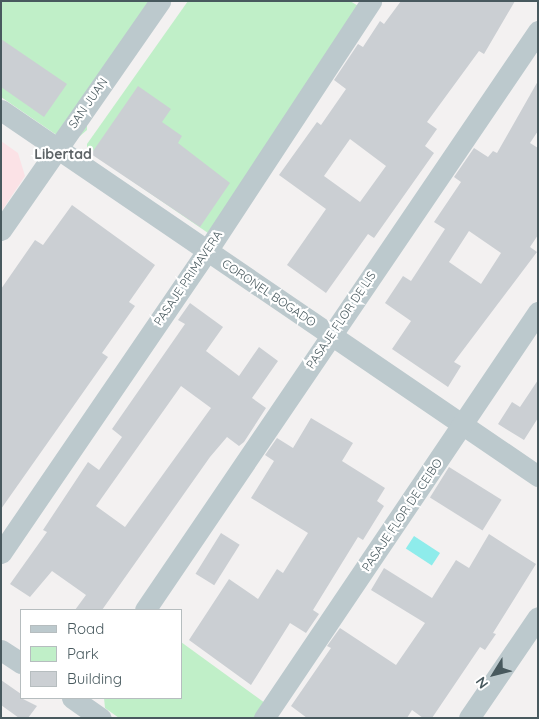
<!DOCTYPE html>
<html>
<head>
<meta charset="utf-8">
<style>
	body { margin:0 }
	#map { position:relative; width:539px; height:719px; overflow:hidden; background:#f3f1f1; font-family:Quicksand,sans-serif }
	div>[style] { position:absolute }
	.medical>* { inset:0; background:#fbe2e6 }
	.green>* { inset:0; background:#c0efc8 }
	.water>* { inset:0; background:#8eeceb; transform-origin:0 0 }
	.building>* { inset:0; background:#cbcfd3; transform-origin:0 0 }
	.street>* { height:21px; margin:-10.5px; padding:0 10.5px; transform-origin:10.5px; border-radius:10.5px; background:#bcc9cd }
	span { translate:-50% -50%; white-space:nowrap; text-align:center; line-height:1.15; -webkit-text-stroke:4.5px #fff; paint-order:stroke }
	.street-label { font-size:12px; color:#48595e }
	.neighbourhood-label { font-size:14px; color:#5d6366; font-weight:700 }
	.frame { position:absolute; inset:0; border:2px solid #48595e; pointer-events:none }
	.legend { position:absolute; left:20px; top:609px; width:162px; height:90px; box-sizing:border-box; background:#fff; border:1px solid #b6bdbf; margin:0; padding:6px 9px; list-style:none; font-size:15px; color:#48595e }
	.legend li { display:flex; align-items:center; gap:10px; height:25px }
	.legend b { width:25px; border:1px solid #b6bdbf }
	.north { position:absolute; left:469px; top:649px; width:50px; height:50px; -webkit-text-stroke:4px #fff; paint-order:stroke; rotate:234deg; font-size:14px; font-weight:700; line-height:20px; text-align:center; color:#48595e }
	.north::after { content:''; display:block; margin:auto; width:18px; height:22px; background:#48595e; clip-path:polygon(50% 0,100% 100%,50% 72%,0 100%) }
</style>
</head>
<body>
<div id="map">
	<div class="medical">
		<i style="clip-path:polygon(1px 141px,18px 153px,25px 176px,1px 212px)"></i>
	</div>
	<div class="green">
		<i style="clip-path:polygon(1px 1px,155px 1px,87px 120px,87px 130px,80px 136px,61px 138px,1px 97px)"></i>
		<i style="clip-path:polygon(188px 1px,350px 1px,360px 7px,208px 233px,87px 150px,87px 144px)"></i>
		<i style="clip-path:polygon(181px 642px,269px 706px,261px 718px,119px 718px,105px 708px,104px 698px,181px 698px)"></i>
	</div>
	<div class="water">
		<i style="left:414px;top:536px;width:31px;height:15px;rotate:33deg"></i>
	</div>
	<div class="building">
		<i style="clip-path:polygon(evenodd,401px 1px,515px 1px,484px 54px,479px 51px,427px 122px,437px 129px,425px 146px,434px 153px,374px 238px,368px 234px,326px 293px,287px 265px,326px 209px,279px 175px,317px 122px,321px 125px,346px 89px,334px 80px,358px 44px,363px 47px,380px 21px,384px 24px,401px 1px,350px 139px,386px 166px,360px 202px,324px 176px,350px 139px)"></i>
		<i style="clip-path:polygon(1px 39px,67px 84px,44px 117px,1px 87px)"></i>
		<i style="clip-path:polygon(evenodd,538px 81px,538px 131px,530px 143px,538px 148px,538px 235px,530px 247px,537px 252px,454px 362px,461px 366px,448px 387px,392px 349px,411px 321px,385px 303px,403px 276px,411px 281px,445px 229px,434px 222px,461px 182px,454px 177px,474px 148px,488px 157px,493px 151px,497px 153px,538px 81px,469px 231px,501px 253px,481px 284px,449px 262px,469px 231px)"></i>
		<i style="clip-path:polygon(138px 86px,171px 109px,162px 122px,182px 136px,178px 143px,230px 183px,200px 227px,91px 154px)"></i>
		<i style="clip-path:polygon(72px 205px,155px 265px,129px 302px,135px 306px,102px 353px,108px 357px,1px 509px,1px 289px,35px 240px,43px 245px)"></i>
		<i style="clip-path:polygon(evenodd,190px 303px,223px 327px,206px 351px,239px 376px,259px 347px,278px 361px,252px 398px,266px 408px,244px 442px,239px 446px,227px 437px,210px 457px,102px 610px,75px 610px,86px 595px,52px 571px,30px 597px,10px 584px,47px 532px,43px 530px,88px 462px,99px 470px,122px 437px,112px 429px,185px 324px,178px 320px,190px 303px,181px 386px,211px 408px,125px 527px,96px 506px,181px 386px)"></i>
		<i style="clip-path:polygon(538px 380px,538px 418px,524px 440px,498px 424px,512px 402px,520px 407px)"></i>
		<i style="clip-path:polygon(311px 418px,353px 443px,342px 461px,385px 488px,377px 501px,384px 506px,363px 540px,358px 537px,313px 610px,319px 614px,306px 633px,290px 623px,251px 685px,189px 640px,229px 579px,258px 599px,277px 569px,283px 573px,308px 533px,251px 498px,274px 461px,265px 455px,277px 438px,293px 448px)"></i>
		<i style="left:449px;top:467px;width:62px;height:36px;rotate:32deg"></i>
		<i style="left:221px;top:533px;width:22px;height:48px;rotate:32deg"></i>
		<i style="clip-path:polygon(489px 534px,536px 564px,493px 633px,496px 634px,485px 650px,480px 647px,432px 718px,423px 718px,412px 710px,407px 718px,307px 718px,291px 706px,331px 648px,327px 646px,340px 628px,396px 665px,425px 623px,371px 590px,384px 568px,432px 598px,456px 560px,469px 568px)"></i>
		<i style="clip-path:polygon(1px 680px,21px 694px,21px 698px,37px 706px,28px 718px,19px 718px,1px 705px)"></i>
	</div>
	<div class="street">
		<i style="left:1px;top:110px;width:650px;rotate:34.28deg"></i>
		<i style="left:1px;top:230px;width:279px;rotate:-55.2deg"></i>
		<i style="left:1px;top:553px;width:366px;rotate:-55.7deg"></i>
		<i style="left:207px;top:251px;width:299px;rotate:-56.7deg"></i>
		<i style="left:145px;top:610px;width:700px;rotate:-55.83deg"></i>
		<i style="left:1px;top:650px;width:24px;rotate:33deg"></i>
		<i style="left:72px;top:698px;width:35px;rotate:35deg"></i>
		<i style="left:264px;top:718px;width:490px;rotate:-56deg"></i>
		<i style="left:469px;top:718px;width:122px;rotate:-55.7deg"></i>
	</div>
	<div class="street-label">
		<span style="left:88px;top:103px;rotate:-55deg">SAN JUAN</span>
		<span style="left:188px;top:278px;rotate:-56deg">PASAJE PRIMAVERA</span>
		<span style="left:269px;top:293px;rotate:34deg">CORONEL BOGADO</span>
		<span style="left:341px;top:320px;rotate:-56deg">PASAJE FLOR DE LIS</span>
		<span style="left:402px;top:515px;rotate:-56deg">PASAJE FLOR DE CEIBO</span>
	</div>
	<div class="neighbourhood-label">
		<span style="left:63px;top:154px">Libertad</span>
	</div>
	<div class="frame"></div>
	<ul class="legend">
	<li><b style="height:6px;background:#bcc9cd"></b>Road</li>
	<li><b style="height:14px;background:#c0efc8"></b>Park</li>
	<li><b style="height:14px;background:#cbcfd3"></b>Building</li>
	</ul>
	<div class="north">N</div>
</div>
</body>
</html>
